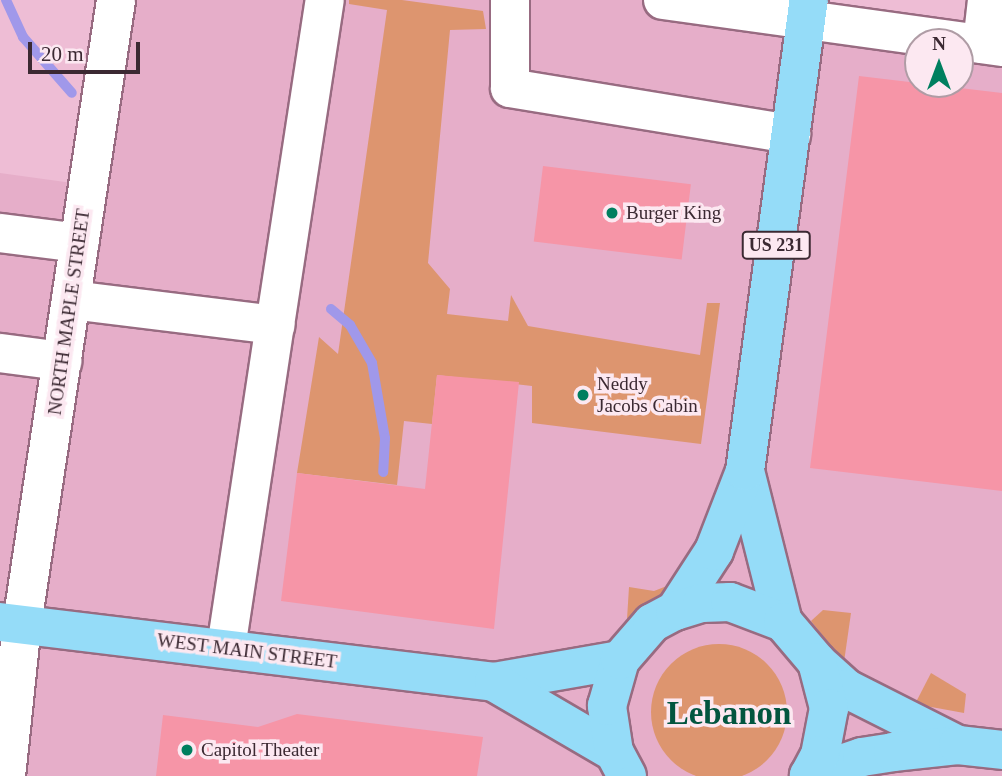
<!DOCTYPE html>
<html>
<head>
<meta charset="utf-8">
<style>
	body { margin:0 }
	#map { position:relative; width:1002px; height:776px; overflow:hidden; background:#eebdd5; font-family:Georgia,serif }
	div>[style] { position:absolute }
	.built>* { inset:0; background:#e6aec9 }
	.green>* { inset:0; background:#dd956f }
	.round { border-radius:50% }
	.stream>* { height:10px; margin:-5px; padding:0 5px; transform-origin:5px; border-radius:5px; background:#a098ea }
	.building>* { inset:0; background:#f695a7; transform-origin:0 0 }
	.roads { filter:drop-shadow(2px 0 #986b81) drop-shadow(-2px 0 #986b81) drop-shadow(0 2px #986b81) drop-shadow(0 -2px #986b81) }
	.minor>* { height:38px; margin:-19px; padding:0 19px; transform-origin:19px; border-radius:19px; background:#fff }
	.major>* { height:38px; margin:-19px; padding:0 19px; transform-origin:19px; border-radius:19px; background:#95dcf8 }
	.dots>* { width:19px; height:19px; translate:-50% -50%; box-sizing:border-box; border:4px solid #fce8f1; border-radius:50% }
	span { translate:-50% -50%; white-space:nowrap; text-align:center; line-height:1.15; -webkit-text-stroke:7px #fce8f1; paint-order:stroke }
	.shield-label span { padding:2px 5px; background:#fce8f1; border:2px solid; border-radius:5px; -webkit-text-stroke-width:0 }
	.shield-label { font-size:18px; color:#3b2932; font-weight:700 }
	.poi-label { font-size:19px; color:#3b2932 }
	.left { translate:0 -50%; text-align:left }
	.street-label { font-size:19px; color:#3b2932 }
	.town-label { font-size:33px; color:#02553f; font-weight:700 }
	.north { position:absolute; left:904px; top:28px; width:70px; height:70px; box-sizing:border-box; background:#fce8f1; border:2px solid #af9ca5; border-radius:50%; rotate:0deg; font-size:19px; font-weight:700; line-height:28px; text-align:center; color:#3b2932 }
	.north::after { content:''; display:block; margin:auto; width:24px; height:32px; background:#007f5f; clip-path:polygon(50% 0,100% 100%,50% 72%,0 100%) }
	.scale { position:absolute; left:28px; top:42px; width:112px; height:32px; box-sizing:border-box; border:4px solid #3b2932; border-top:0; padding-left:9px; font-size:21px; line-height:24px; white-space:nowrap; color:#3b2932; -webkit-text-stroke:5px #fce8f1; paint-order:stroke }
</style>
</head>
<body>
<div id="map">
	<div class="built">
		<i style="clip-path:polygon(evenodd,116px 0,663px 0,1002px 48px,1002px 776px,0 776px,0 173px,87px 185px,116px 0,918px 42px,960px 42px,960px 84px,918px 84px,918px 42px)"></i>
	</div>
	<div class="green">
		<i style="clip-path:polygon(349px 0,402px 0,483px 11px,486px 29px,450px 30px,428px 263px,450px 289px,447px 314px,508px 321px,511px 295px,528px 326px,700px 355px,707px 303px,720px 303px,701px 444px,532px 423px,532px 386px,437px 375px,432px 424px,404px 421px,397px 485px,297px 473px,319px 337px,338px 354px,387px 10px,349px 4px)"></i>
		<i style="clip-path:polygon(672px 584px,673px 589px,627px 619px,629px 587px,654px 591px)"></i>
		<i style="clip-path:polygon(823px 610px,851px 613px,844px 662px,811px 621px)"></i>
		<i class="round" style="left:651px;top:644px;width:136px;height:136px"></i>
		<i style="clip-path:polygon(931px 673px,966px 694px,964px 713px,915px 704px)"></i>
	</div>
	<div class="stream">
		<i style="left:6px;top:0;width:41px;rotate:65.3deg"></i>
		<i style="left:23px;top:37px;width:74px;rotate:48.8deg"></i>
		<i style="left:331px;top:309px;width:25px;rotate:40deg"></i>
		<i style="left:350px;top:325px;width:44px;rotate:59.9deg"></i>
		<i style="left:372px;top:363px;width:76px;rotate:80.2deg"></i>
		<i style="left:385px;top:438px;width:34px;rotate:93deg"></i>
	</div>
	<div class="building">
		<i style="clip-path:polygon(859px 76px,1002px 93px,1002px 491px,810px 468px)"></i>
		<i style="left:543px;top:166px;width:149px;height:76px;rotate:7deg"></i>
		<i style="clip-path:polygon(437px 375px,519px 382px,494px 629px,281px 601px,297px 473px,425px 489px)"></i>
		<i style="clip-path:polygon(297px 714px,483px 737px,477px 776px,156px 776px,163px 715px,258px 727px)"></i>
	</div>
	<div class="roads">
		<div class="minor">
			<i style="left:510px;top:0;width:88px;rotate:90deg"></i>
			<i style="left:510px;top:88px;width:285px;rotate:9.3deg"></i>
			<i style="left:663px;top:0;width:342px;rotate:7.9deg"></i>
			<i style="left:982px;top:44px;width:44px;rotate:-83.5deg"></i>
			<i style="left:0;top:233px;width:80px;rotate:7.2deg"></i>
			<i style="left:71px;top:300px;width:206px;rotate:7deg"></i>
			<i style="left:275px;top:325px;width:329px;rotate:-81.3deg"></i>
			<i style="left:0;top:353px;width:63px;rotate:7.4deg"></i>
			<i style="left:226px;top:648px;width:327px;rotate:-81.4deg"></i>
			<i style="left:6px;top:776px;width:153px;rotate:-84deg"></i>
			<i style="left:22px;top:624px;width:631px;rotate:-81.43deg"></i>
		</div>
		<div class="major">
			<i style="left:745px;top:471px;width:156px;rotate:75.9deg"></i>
			<i style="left:675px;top:611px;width:72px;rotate:-57deg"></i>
			<i style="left:714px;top:551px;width:86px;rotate:-68.8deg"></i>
			<i style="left:745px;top:471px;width:475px;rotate:-82.3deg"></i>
			<i style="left:0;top:622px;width:498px;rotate:6.9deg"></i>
			<i style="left:494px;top:682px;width:128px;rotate:-9.9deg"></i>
			<i style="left:817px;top:662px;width:40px;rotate:42deg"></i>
			<i style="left:847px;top:689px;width:124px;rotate:26.8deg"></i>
			<i style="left:494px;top:682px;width:139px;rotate:30.3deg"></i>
			<i style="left:809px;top:775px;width:56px;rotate:-18.8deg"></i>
			<i style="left:862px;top:757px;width:31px;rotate:-9deg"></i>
			<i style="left:893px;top:752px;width:65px;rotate:-6.1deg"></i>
			<i style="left:958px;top:745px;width:44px;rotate:6.5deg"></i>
			<i style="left:627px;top:776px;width:27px;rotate:-118deg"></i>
			<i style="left:614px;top:752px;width:47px;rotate:-98.7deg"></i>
			<i style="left:607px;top:706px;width:48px;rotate:-74.2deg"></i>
			<i style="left:620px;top:660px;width:49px;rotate:-49.1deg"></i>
			<i style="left:652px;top:623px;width:26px;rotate:-28deg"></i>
			<i style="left:675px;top:611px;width:28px;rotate:-17deg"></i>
			<i style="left:702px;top:603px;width:28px;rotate:-2deg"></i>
			<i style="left:730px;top:602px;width:57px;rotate:20.7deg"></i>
			<i style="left:783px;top:622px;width:52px;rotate:49.6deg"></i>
			<i style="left:817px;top:662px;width:48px;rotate:75.4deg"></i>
			<i style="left:829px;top:708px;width:48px;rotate:100.8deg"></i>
			<i style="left:820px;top:755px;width:24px;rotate:118deg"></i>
		</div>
	</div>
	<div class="dots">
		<i style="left:612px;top:213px;background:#007f5f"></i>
		<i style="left:583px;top:395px;background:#007f5f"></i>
		<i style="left:187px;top:750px;background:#007f5f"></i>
	</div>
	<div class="shield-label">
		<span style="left:776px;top:245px">US 231</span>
	</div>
	<div class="poi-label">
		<span class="left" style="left:626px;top:213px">Burger King</span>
		<span class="left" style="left:597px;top:395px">Neddy<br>Jacobs Cabin</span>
		<span class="left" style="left:201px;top:750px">Capitol Theater</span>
	</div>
	<div class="street-label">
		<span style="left:69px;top:312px;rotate:-82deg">NORTH MAPLE STREET</span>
		<span style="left:247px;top:651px;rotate:7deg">WEST MAIN STREET</span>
	</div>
	<div class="town-label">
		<span style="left:729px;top:714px">Lebanon</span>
	</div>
	<div class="north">N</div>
	<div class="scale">20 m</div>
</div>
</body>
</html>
